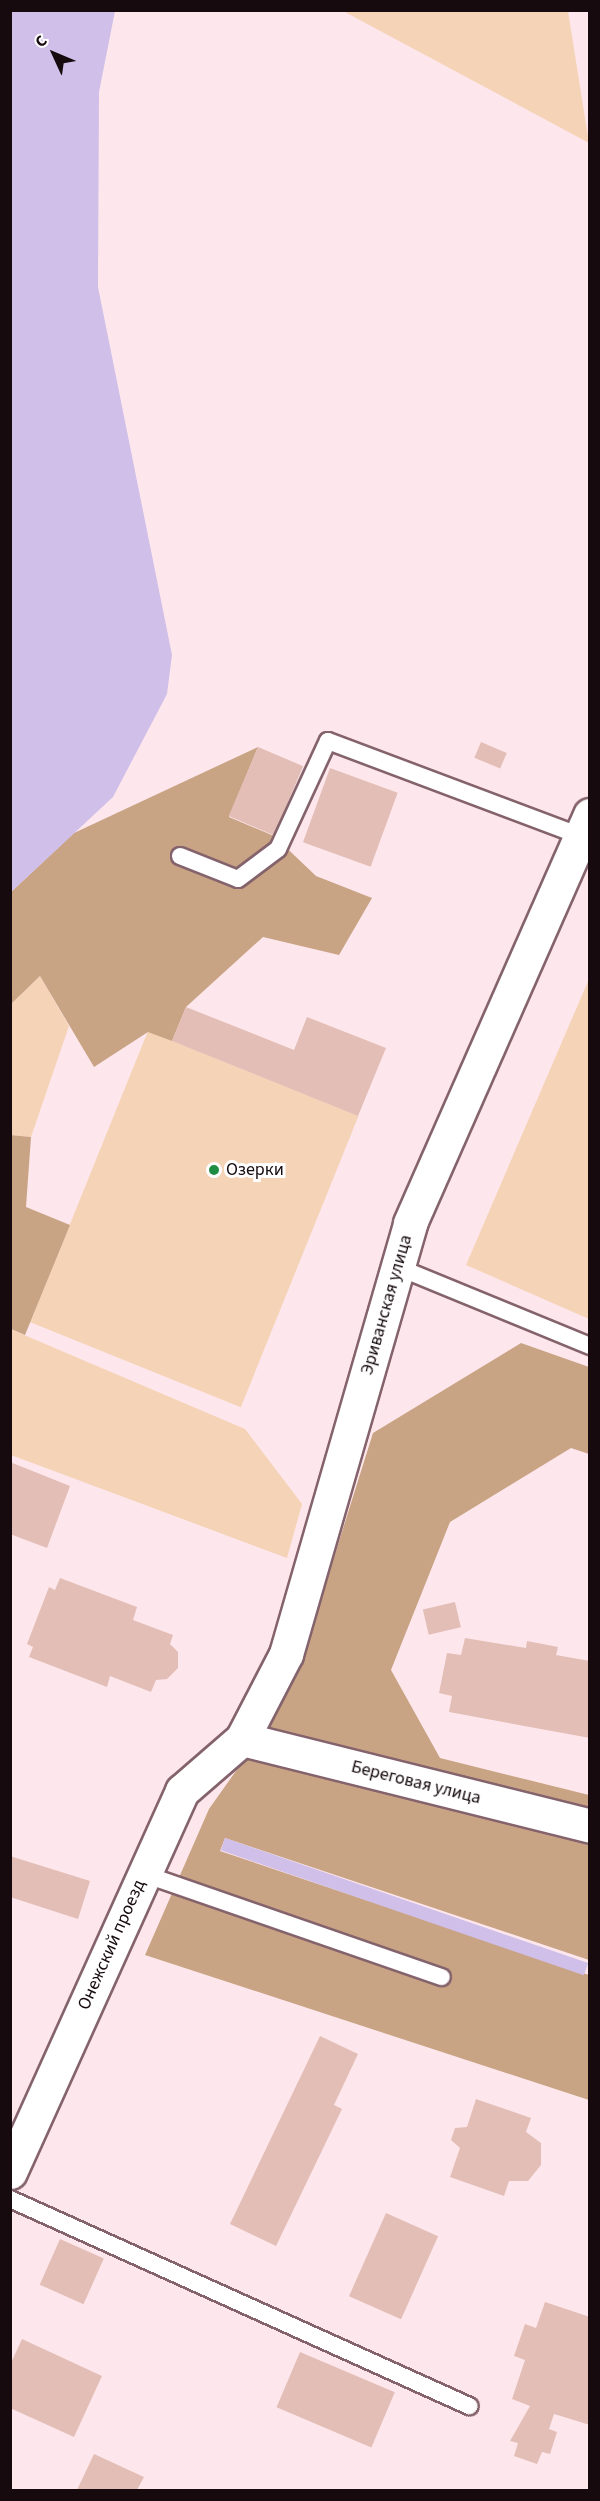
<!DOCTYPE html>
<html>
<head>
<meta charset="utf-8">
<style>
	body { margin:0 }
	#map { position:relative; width:600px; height:2501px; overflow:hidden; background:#fee7ec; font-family:"Source Sans 3",sans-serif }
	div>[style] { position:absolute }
	.green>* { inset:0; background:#f5d3b7; transform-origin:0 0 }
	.forest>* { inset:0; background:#c8a384 }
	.water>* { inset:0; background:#cfbfe9; transform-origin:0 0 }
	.building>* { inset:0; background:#e3beb6; transform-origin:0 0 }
	.roads { filter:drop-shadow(2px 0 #84636c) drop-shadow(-2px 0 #84636c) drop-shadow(0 2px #84636c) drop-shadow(0 -2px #84636c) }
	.service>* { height:16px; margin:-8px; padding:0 8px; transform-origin:8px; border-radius:8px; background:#fff }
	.minor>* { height:33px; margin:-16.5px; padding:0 16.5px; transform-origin:16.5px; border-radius:16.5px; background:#fff }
	.dots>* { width:16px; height:16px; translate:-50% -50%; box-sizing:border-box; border:3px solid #fff; border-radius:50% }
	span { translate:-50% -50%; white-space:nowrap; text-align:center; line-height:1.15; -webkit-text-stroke:6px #fff; paint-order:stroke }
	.poi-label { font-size:18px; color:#160a0e }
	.left { translate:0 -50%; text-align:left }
	.street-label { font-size:18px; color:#160a0e }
	.frame { position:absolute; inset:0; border:12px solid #160a0e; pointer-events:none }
	.north { position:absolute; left:24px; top:24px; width:60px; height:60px; -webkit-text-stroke:4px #fff; paint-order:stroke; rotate:314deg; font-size:16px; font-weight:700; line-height:24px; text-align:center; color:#160a0e }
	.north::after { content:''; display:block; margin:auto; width:21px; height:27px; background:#160a0e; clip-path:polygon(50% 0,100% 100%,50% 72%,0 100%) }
</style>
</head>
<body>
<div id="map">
	<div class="green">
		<i style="clip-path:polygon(343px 11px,568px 11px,589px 143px)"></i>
		<i style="clip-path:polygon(40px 976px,69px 1026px,31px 1137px,11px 1135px,11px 1004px)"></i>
		<i style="clip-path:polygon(589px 979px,589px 1319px,466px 1265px)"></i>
		<i style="left:148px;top:1031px;width:227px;height:314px;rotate:22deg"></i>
		<i style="clip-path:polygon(10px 1329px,245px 1429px,302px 1504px,287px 1558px,11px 1455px)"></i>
	</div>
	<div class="forest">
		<i style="clip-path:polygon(258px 747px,229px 817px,274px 836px,316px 876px,372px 898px,339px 955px,263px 937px,186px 1007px,172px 1041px,148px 1032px,94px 1067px,40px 976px,11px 1004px,11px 892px,74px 833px)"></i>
		<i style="clip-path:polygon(10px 1135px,31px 1137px,26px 1207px,70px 1225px,25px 1335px,11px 1329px)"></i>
		<i style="clip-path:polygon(521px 1343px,589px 1367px,589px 1454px,571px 1448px,450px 1522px,391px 1670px,440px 1758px,589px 1795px,589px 1960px,225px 1838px,220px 1851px,589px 1975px,589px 2100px,145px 1955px,209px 1809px,243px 1761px,303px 1656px,373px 1433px)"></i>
	</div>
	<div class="water">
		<i style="clip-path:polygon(11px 10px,115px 11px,99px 92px,98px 287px,172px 655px,167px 694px,113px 797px,11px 892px)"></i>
		<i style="left:225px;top:1838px;width:384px;height:13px;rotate:19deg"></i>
	</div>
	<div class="building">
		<i style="left:481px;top:742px;width:28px;height:17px;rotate:23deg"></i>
		<i style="left:258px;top:747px;width:49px;height:75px;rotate:23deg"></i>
		<i style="left:330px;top:768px;width:72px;height:79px;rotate:20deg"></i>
		<i style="clip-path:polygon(186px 1007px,294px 1050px,307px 1017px,386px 1048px,358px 1116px,172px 1041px)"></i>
		<i style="clip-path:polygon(10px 1462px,70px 1486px,47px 1548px,10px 1534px)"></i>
		<i style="clip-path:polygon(60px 1578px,137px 1607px,133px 1620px,173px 1635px,170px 1644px,178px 1652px,178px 1668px,167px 1679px,156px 1680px,151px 1692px,110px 1676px,107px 1687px,29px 1657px,33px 1647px,27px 1644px,49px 1587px,55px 1590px)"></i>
		<i style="left:455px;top:1602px;width:26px;height:33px;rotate:77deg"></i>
		<i style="clip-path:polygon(465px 1638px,526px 1648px,527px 1641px,558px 1647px,556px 1655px,590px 1661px,590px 1738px,449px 1712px,452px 1696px,439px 1693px,447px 1653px,461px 1655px)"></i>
		<i style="clip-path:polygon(10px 1856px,90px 1881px,78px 1919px,10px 1897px)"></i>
		<i style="clip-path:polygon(320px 2036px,358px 2054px,334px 2105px,342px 2109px,276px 2246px,230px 2224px)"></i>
		<i style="clip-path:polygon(476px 2099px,531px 2118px,526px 2132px,541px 2143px,541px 2165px,528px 2181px,509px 2181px,504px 2196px,450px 2177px,460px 2148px,451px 2140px,455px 2128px,467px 2127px)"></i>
		<i style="left:386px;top:2213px;width:57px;height:91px;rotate:24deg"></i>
		<i style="left:60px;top:2239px;width:48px;height:50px;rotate:24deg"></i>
		<i style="clip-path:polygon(545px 2302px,590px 2317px,590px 2425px,554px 2414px,549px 2429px,557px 2432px,550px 2454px,542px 2452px,537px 2464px,514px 2456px,518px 2443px,510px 2441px,530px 2406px,512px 2399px,525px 2360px,514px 2356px,525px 2324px,536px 2328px)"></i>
		<i style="clip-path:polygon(22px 2339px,102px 2376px,74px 2437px,10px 2408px,10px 2365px)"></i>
		<i style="left:300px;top:2352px;width:103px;height:60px;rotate:23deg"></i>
		<i style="clip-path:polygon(94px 2454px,144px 2477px,137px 2490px,77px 2490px)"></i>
	</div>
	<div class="roads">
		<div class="service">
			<i style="left:180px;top:856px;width:62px;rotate:21.6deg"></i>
			<i style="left:238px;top:879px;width:50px;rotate:-36.9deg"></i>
			<i style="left:278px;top:849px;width:119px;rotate:-65.2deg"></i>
			<i style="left:328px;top:741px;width:267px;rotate:20.6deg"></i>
			<i style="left:578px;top:835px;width:9px;rotate:54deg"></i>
			<i style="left:395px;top:1266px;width:211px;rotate:22.3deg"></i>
			<i style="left:144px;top:1874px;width:315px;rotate:19.1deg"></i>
			<i style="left:10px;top:2199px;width:504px;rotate:24.27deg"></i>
		</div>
		<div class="minor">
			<i style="left:242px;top:1739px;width:359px;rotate:14deg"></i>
			<i style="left:10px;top:2172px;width:418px;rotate:-65.7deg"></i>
			<i style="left:182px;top:1791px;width:79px;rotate:-40.9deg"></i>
			<i style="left:242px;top:1739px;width:96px;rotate:-62.6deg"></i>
			<i style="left:286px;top:1654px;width:448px;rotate:-73.9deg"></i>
			<i style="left:410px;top:1223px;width:446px;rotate:-66.2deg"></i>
		</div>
	</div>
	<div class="dots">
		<i style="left:214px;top:1170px;background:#1f8c44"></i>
	</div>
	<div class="poi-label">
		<span class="left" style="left:226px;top:1170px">Озерки</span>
	</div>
	<div class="street-label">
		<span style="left:387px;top:1305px;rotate:-74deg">Эриванская улица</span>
		<span style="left:416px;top:1783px;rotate:14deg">Береговая улица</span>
		<span style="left:112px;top:1945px;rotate:-66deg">Онежский проезд</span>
	</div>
	<div class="frame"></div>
	<div class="north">С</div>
</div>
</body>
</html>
